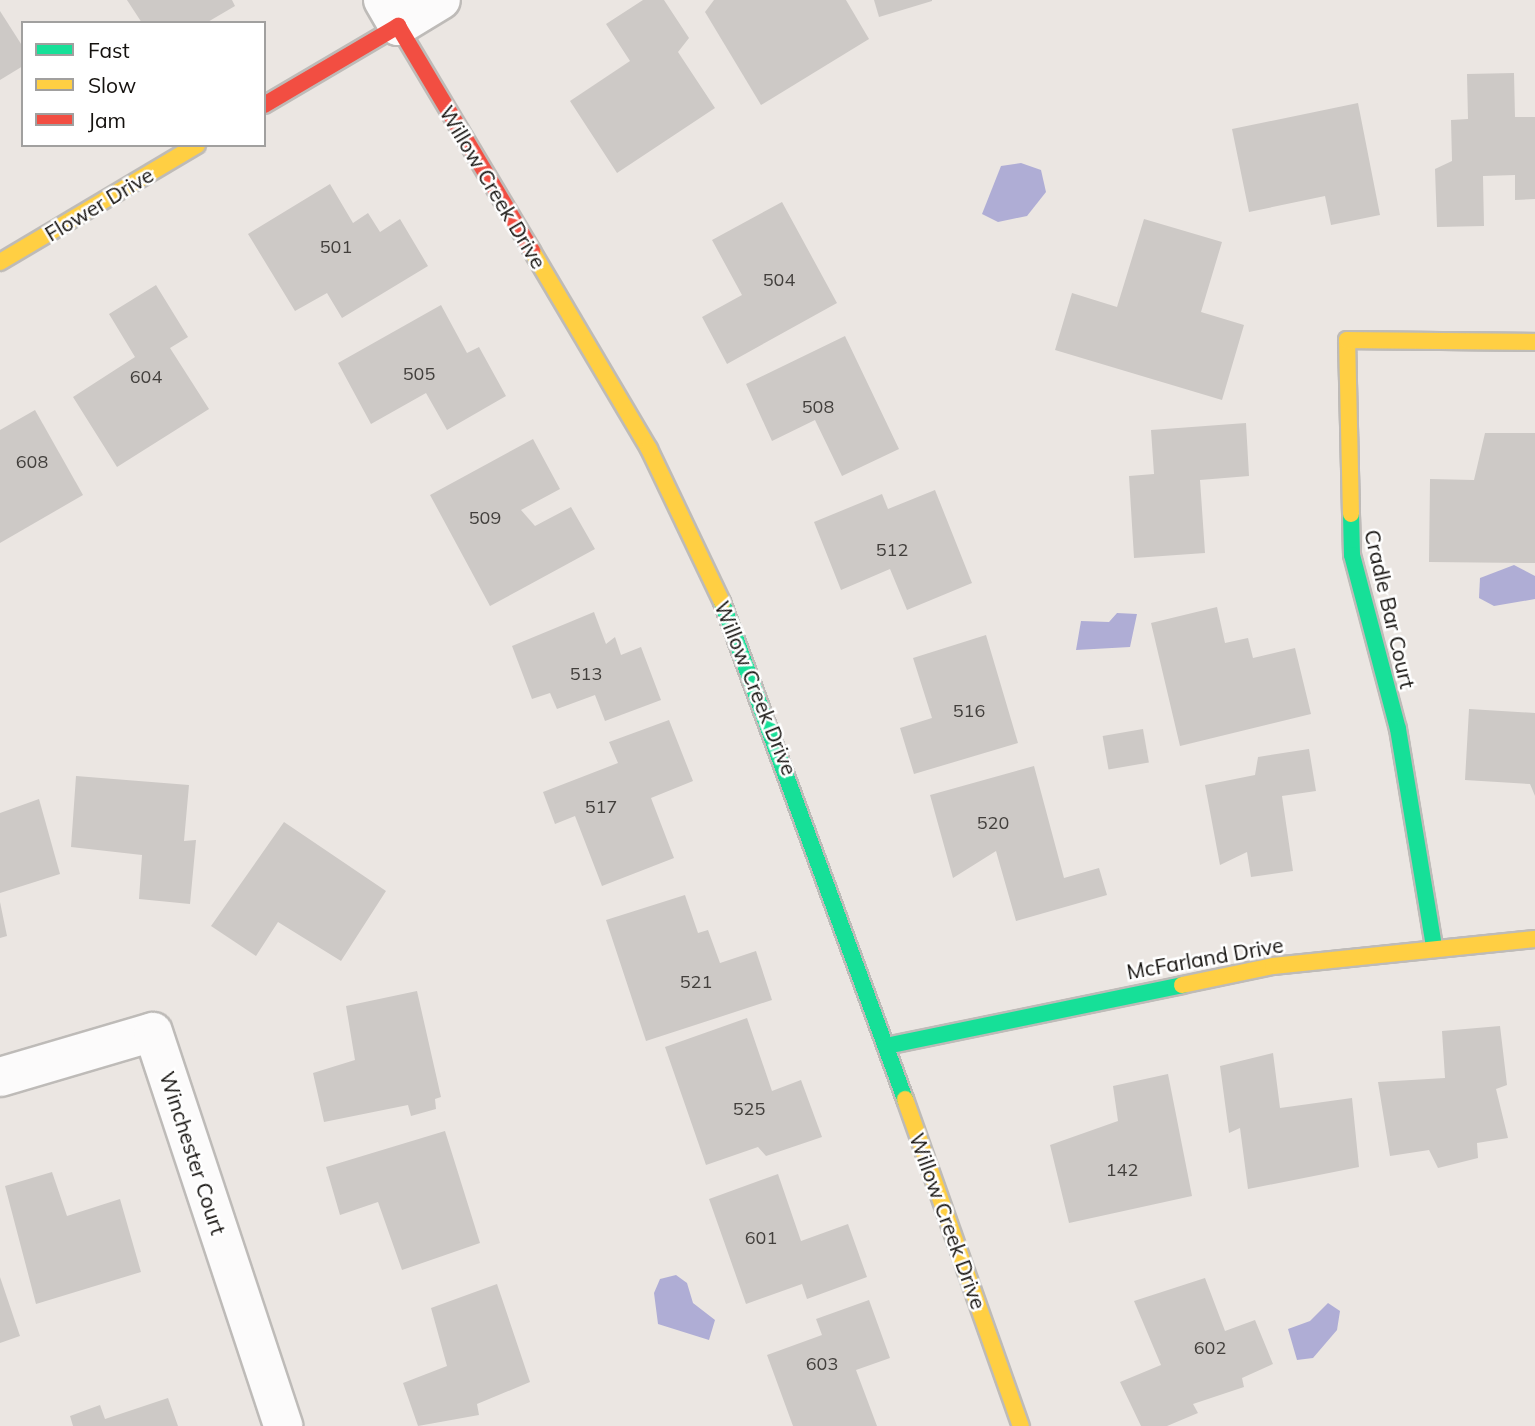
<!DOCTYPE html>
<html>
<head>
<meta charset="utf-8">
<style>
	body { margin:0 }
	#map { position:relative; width:1535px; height:1426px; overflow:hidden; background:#ebe6e2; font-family:Mulish,sans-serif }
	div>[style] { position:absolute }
	.water>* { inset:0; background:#afadd5 }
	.building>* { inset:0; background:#cdc9c6; transform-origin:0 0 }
	.roads { filter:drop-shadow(2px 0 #bebbb8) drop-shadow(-2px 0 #bebbb8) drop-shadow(0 2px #bebbb8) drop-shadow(0 -2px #bebbb8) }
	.street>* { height:38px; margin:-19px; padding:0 19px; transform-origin:19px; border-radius:19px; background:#fcfbfb }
	.fast>* { height:16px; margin:-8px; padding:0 8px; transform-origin:8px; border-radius:8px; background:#16e098 }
	.slow>* { height:16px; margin:-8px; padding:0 8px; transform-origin:8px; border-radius:8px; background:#ffcf43 }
	.jam>* { height:16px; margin:-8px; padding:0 8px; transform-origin:8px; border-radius:8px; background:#f24e42 }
	span { translate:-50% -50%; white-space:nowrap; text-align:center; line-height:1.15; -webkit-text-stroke:5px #fff; paint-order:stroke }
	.number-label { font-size:18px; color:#423f3c }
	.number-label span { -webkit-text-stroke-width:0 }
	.street-label { font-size:21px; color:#14110e }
	.legend { position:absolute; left:21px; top:21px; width:245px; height:126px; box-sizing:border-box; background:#fff; border:2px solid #a1a09f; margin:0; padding:9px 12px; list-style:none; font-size:21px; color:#14110e }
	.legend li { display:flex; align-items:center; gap:14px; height:35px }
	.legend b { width:35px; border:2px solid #a1a09f }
</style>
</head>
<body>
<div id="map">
	<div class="water">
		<i style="clip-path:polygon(1021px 163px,1041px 170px,1046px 192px,1027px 216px,998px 222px,982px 214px,1001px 166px)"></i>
		<i style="clip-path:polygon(1514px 565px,1535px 576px,1535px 599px,1494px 606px,1479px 598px,1480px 578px)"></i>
		<i style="clip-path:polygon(1117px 613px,1137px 614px,1130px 647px,1076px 650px,1081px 621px,1109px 622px)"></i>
		<i style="clip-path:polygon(676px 1275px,687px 1283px,693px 1303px,715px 1320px,709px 1340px,658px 1324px,654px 1293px,660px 1279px)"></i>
		<i style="clip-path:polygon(1328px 1303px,1340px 1311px,1337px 1330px,1313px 1358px,1297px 1360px,1288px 1329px,1310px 1321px)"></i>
	</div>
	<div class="building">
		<i style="clip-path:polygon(127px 0,232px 0,235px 6px,206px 23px,142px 23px)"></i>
		<i style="clip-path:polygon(643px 0,664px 0,689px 38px,678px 52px,715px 108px,617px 173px,570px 101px,630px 61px,606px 24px)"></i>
		<i style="clip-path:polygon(714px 0,846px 0,869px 39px,761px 105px,705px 12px)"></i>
		<i style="clip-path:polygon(874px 0,932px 0,932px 1px,879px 17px)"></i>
		<i style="clip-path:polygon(0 11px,23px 47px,23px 66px,0 80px)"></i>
		<i style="clip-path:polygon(1514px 73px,1515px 117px,1535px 117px,1535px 199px,1515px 200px,1515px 175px,1483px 176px,1484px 226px,1437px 227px,1435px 169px,1452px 161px,1451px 120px,1468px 119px,1467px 74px)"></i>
		<i style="clip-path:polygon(1358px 103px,1380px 215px,1331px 225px,1325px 196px,1249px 212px,1232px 129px)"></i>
		<i style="clip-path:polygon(330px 184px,353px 223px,368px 213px,380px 232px,400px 219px,428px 266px,342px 318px,327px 293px,295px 311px,248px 234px)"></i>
		<i style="clip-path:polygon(782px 202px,837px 303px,727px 364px,702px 317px,742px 295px,712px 240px)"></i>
		<i style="clip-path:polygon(1144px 219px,1222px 242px,1201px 312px,1244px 325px,1222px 400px,1055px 350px,1072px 293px,1117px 307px)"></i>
		<i style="clip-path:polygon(156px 285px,188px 337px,170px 348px,209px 409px,117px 467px,73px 397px,135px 357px,109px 314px)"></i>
		<i style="clip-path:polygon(441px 305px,467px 353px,479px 347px,506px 396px,447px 430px,426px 393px,371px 424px,338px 363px)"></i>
		<i style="clip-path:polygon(845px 336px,899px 449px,842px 476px,815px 420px,772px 441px,746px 384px)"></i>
		<i style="clip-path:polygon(35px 410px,83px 495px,0 543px,0 430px)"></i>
		<i style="clip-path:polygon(1246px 423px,1249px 476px,1200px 480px,1205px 553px,1134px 558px,1129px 476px,1154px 474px,1151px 430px)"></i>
		<i style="clip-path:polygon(1485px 433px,1535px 433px,1535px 563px,1429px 562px,1430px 479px,1474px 480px)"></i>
		<i style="clip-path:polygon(533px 439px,560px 489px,521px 510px,535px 526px,571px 507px,595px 549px,490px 606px,430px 495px)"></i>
		<i style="clip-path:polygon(935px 490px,972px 583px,907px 610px,890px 569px,841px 590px,814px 522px,882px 494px,888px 509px)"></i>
		<i style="clip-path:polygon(1217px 607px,1225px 643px,1248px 638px,1253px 658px,1295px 648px,1311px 714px,1180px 746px,1151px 623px)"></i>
		<i style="clip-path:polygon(594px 612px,606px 644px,615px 637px,621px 655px,641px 647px,661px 700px,605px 721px,595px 695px,557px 709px,550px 693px,532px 699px,512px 646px)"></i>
		<i style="clip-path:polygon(986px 635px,1018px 743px,914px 774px,900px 728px,932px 718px,913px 658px)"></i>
		<i style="clip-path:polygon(1469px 709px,1535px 713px,1535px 796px,1530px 784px,1465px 780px)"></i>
		<i style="clip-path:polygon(669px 720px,693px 781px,651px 798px,674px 858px,602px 886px,575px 816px,555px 824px,543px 792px,618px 763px,609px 742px)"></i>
		<i style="left:1143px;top:729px;width:34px;height:41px;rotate:80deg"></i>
		<i style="clip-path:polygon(1309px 749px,1316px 791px,1282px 796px,1293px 871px,1251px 877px,1247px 852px,1220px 865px,1205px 785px,1255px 775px,1258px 757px)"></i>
		<i style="clip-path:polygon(1034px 766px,1064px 878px,1099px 868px,1107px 895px,1016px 921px,996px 851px,953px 878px,930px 795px)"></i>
		<i style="clip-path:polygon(76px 776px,189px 785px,184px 841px,196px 840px,190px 904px,139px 899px,142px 855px,71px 847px)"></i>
		<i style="clip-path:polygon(39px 799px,60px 874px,0 893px,0 813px)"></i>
		<i style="clip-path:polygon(284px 822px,386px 891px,341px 961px,278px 922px,256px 956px,211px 926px)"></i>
		<i style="clip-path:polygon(685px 895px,698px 933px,708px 930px,720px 963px,756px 951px,772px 1000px,646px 1041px,606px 920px)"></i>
		<i style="clip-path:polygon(0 902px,7px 936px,0 938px)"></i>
		<i style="clip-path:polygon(417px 991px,441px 1097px,435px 1099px,436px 1109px,411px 1116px,408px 1105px,324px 1122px,313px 1073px,355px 1060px,346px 1006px)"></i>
		<i style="clip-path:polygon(747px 1018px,772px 1091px,801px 1080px,822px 1137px,766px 1156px,758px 1147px,706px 1165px,665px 1047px)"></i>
		<i style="clip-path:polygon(1500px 1026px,1507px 1085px,1496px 1089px,1508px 1138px,1477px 1143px,1478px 1158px,1438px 1168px,1429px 1150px,1390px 1156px,1378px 1082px,1445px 1078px,1442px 1031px)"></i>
		<i style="clip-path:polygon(1273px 1053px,1280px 1108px,1352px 1098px,1359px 1167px,1248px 1189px,1240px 1128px,1229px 1133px,1220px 1066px)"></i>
		<i style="clip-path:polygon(1168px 1074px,1192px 1196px,1069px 1223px,1050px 1145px,1118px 1121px,1113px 1086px)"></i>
		<i style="clip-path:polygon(445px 1131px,480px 1243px,402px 1270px,378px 1202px,340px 1215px,326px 1167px)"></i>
		<i style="clip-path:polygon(52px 1172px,67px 1216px,120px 1199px,141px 1272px,36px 1304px,5px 1186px)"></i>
		<i style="clip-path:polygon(778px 1174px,801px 1241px,848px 1224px,867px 1277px,807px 1299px,802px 1284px,746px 1304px,709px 1199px)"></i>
		<i style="clip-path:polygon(0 1277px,20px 1336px,0 1343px)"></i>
		<i style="clip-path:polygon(1205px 1278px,1225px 1331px,1255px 1320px,1273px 1364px,1242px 1378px,1244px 1387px,1193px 1404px,1198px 1413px,1167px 1426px,1141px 1426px,1120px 1382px,1161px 1365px,1134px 1301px)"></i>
		<i style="clip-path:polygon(497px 1284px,530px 1382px,477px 1404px,479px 1415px,418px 1426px,403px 1383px,447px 1366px,431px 1308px)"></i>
		<i style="clip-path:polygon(869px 1300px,890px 1358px,856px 1370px,877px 1426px,793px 1426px,767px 1355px,822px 1335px,816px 1319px)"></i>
		<i style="clip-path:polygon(168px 1398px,178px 1426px,73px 1426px,70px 1416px,100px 1405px,105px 1419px)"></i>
	</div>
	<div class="roads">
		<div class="street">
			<i style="left:383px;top:0;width:30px;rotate:60deg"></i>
			<i style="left:398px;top:26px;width:50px;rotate:-31.2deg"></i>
			<i style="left:0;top:1077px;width:159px;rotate:-16.4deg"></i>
			<i style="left:153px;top:1032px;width:415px;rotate:71.7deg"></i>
		</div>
		<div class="fast">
			<i style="left:1351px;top:514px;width:41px;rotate:88.6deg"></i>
			<i style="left:1352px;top:555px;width:180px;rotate:75.2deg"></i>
			<i style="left:1398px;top:729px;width:220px;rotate:80.6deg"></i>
			<i style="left:722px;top:602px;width:530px;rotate:69.79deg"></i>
			<i style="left:886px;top:1046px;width:302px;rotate:-11.6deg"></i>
		</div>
		<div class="slow">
			<i style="left:532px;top:251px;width:230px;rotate:59.4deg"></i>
			<i style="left:649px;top:449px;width:170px;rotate:64.5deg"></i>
			<i style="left:0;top:262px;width:229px;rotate:-30.7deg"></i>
			<i style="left:1351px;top:514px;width:174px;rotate:-91.3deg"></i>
			<i style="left:1347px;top:340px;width:188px;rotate:0.6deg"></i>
			<i style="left:1182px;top:985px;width:93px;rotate:-11.8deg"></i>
			<i style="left:1273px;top:966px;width:263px;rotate:-5.9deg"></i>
			<i style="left:905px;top:1099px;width:347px;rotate:70.5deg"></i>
		</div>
		<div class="jam">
			<i style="left:264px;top:105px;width:156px;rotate:-30.5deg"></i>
			<i style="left:398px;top:26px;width:262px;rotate:59.2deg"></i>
		</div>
	</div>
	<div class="number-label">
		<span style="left:336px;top:247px">501</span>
		<span style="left:779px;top:280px">504</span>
		<span style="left:419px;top:374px">505</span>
		<span style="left:146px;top:377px">604</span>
		<span style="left:818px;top:407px">508</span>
		<span style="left:32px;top:462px">608</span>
		<span style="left:485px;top:518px">509</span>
		<span style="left:892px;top:550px">512</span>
		<span style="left:586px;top:674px">513</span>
		<span style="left:969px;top:711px">516</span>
		<span style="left:601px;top:807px">517</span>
		<span style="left:993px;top:823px">520</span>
		<span style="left:696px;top:982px">521</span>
		<span style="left:749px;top:1109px">525</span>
		<span style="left:1122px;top:1170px">142</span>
		<span style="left:761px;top:1238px">601</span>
		<span style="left:1210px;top:1348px">602</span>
		<span style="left:822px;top:1364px">603</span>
	</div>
	<div class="street-label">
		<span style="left:493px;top:187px;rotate:59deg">Willow Creek Drive</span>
		<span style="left:99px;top:204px;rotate:-31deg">Flower Drive</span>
		<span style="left:1390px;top:609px;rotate:77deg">Cradle Bar Court</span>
		<span style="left:756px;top:688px;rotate:68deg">Willow Creek Drive</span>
		<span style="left:1205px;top:958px;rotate:-10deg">McFarland Drive</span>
		<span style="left:193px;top:1153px;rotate:72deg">Winchester Court</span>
		<span style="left:948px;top:1221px;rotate:70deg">Willow Creek Drive</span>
	</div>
	<ul class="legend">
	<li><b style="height:9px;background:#16e098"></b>Fast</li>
	<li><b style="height:9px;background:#ffcf43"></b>Slow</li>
	<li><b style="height:9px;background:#f24e42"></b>Jam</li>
	</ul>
</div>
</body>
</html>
